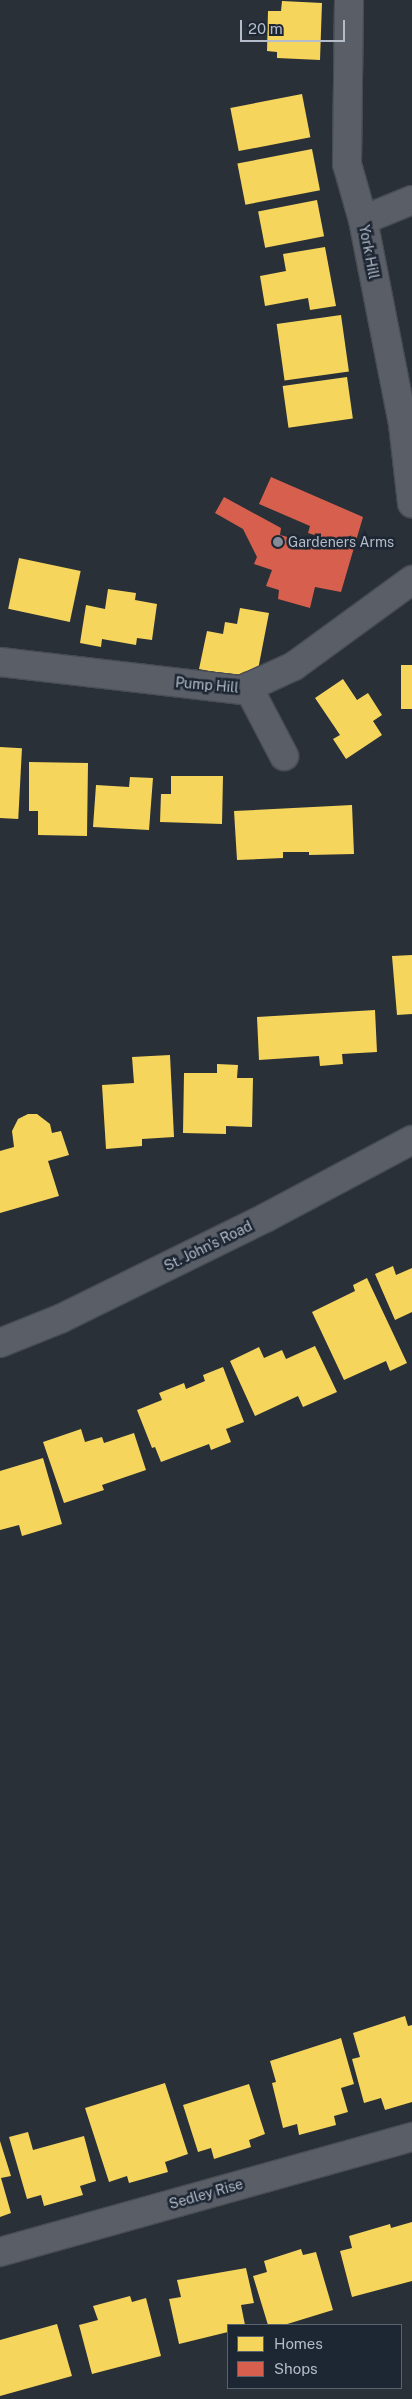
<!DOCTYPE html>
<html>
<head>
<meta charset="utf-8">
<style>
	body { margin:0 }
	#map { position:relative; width:412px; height:2399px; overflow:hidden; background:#2a3038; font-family:"Public Sans",sans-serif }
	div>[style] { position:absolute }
	.homes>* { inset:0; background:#f6d55c; transform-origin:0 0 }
	.shops>* { inset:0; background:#d6604d }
	.roads { filter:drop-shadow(1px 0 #484c53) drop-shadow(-1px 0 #484c53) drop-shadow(0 1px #484c53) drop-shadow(0 -1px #484c53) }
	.minor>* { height:28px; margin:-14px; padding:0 14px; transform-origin:14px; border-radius:14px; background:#5a5e66 }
	.dots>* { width:14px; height:14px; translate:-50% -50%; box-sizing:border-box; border:2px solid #1d2633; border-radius:50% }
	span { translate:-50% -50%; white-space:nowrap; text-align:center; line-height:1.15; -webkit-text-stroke:5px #1d2633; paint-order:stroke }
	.street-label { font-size:14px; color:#b4bcc9 }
	.poi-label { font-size:14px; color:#b4bcc9 }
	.left { translate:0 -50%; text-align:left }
	.legend { position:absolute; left:227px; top:2324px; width:175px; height:65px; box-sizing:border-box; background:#1d2633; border:1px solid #59626f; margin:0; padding:6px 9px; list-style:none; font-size:15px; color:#b4bcc9 }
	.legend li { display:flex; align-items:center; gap:10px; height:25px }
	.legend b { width:25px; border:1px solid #59626f }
	.scale { position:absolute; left:240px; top:20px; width:105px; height:22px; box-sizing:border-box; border:2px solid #b4bcc9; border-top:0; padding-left:6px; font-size:15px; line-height:18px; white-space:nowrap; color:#b4bcc9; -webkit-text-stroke:4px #1d2633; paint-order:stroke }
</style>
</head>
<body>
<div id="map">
	<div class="homes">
		<i style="clip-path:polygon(282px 1px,322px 3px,320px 60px,277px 58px,277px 52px,267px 51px,268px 11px,281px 11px)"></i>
		<i style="left:302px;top:94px;width:44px;height:73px;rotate:79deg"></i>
		<i style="left:312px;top:149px;width:42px;height:76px;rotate:79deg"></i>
		<i style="left:317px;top:200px;width:37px;height:60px;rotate:79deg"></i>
		<i style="clip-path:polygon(325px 247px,336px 306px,310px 310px,308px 298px,265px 306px,260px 276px,286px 271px,283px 254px)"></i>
		<i style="left:341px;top:315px;width:57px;height:65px;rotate:82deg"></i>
		<i style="left:347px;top:377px;width:42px;height:65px;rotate:82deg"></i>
		<i style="left:19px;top:558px;width:63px;height:52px;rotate:12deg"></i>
		<i style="clip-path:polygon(108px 589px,136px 593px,135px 600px,157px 604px,152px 640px,137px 638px,136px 645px,102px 639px,101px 647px,80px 643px,86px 605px,105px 609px)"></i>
		<i style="clip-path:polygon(240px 608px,269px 613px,256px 680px,199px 669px,207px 631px,223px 634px,225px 622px,237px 624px)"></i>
		<i style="left:412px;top:665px;width:44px;height:11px;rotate:90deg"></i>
		<i style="clip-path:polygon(343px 679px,357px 700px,368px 693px,382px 715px,373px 721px,382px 735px,346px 759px,333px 739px,340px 735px,315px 698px)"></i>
		<i style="left:0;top:747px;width:22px;height:71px;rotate:3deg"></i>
		<i style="clip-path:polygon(29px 762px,88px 763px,87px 836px,38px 835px,38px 811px,29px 811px)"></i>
		<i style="clip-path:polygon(171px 776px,223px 776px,222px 824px,160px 822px,161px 794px,171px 794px)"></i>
		<i style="clip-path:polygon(130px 777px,153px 778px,149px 830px,93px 827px,96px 785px,129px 787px)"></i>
		<i style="clip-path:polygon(352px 805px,354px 854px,309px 855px,309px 852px,283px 852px,283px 858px,237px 860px,234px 811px)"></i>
		<i style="clip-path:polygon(412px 955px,412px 1014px,397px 1015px,392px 956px)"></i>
		<i style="clip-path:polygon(375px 1010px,377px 1052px,342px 1054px,343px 1064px,320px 1066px,319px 1056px,259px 1060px,257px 1017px)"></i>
		<i style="clip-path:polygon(170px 1055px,174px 1137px,142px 1139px,142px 1146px,106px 1149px,102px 1085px,134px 1083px,132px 1057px)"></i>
		<i style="clip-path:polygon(217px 1064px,238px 1065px,237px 1078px,253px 1078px,252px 1127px,226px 1126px,226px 1134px,183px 1133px,184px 1073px,217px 1073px)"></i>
		<i style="clip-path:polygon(28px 1114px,37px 1114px,50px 1124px,52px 1133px,61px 1131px,69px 1155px,48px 1161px,59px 1196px,0 1213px,0 1151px,14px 1147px,12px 1131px,18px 1119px)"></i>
		<i style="clip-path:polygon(393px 1266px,396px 1275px,412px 1268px,412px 1312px,395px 1320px,375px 1274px)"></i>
		<i style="clip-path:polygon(367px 1278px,407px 1363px,390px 1371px,386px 1361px,344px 1380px,312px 1312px,355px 1291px,353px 1285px)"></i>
		<i style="clip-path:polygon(315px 1346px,337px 1392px,303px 1407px,298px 1396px,255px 1416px,230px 1361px,259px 1347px,264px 1358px,282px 1350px,286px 1359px)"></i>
		<i style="clip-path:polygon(223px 1367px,244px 1422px,226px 1429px,231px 1442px,211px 1450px,209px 1444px,161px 1462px,155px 1447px,152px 1448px,137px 1410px,162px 1400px,159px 1393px,184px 1383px,186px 1389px,205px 1381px,203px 1375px)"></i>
		<i style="clip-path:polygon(81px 1429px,85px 1442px,102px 1437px,104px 1443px,134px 1433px,146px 1470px,102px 1485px,104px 1490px,64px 1503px,43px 1442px)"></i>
		<i style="clip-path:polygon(43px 1458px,62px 1524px,22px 1536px,19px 1525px,0 1530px,0 1471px)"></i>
		<i style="clip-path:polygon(405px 2016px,408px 2026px,412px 2025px,412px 2102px,385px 2110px,381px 2098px,364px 2103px,352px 2059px,360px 2057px,353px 2033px)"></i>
		<i style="clip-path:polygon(341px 2038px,354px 2084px,341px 2088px,348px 2112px,334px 2116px,336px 2125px,299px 2135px,297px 2124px,283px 2128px,272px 2083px,276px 2082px,270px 2061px)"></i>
		<i style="clip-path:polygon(165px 2083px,188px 2154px,165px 2162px,168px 2172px,129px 2183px,127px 2176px,109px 2182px,85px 2108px)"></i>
		<i style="clip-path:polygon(249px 2084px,265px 2134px,249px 2140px,251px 2147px,214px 2159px,211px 2148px,198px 2152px,183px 2105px)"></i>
		<i style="clip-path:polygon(28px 2132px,33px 2150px,84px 2136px,96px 2181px,80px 2186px,83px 2195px,44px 2206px,41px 2195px,27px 2199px,9px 2137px)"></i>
		<i style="clip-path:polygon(0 2141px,11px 2176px,1px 2178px,11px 2213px,0 2217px)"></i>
		<i style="clip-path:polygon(412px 2222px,412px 2281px,352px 2297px,340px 2251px,352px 2248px,349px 2236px,390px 2224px,391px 2228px)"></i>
		<i style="clip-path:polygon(301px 2249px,303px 2255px,316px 2252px,333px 2310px,284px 2325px,268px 2325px,253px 2276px,267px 2272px,264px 2261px)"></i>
		<i style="clip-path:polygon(246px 2268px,254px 2303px,241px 2305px,245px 2325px,228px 2325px,228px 2332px,179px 2344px,169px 2299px,181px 2297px,177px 2280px)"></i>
		<i style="clip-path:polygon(130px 2296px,132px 2302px,146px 2298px,161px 2356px,92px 2374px,79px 2325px,98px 2320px,93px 2306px)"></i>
		<i style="clip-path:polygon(57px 2324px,72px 2376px,0 2396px,0 2340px)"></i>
	</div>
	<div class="shops">
		<i style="clip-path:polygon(271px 477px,363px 517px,341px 592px,315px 587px,310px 608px,278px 599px,279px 590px,266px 586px,272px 570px,254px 564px,257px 557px,243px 529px,215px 513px,224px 497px,281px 528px,280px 535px,321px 546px,324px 538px,308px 533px,310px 526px,259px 504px)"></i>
	</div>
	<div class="roads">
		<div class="minor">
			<i style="left:349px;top:0;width:164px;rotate:90.7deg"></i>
			<i style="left:347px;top:164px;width:58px;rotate:74.1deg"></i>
			<i style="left:363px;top:220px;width:208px;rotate:78.9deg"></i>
			<i style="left:403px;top:424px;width:80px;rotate:83.5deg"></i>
			<i style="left:363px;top:220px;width:53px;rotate:-22.2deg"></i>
			<i style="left:0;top:662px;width:244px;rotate:6.6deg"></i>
			<i style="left:242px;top:690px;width:57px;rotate:-24.8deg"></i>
			<i style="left:294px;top:666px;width:146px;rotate:-36.1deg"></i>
			<i style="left:248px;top:687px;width:78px;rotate:62.4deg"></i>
			<i style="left:0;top:1343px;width:65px;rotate:-21.8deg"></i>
			<i style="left:60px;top:1319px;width:231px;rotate:-26.2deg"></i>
			<i style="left:267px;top:1217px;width:164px;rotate:-28deg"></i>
			<i style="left:0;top:2252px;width:428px;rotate:-15.6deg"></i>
		</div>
	</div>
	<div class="dots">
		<i style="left:278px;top:542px;background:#848b96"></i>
	</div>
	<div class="street-label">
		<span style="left:369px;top:252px;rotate:79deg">York Hill</span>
		<span style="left:207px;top:685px;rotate:5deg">Pump Hill</span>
		<span style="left:208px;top:1246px;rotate:-26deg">St. John's Road</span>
		<span style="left:206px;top:2194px;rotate:-16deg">Sedley Rise</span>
	</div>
	<div class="poi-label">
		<span class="left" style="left:288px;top:542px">Gardeners Arms</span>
	</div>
	<ul class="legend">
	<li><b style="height:14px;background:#f6d55c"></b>Homes</li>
	<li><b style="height:14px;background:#d6604d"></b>Shops</li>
	</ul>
	<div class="scale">20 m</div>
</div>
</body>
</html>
